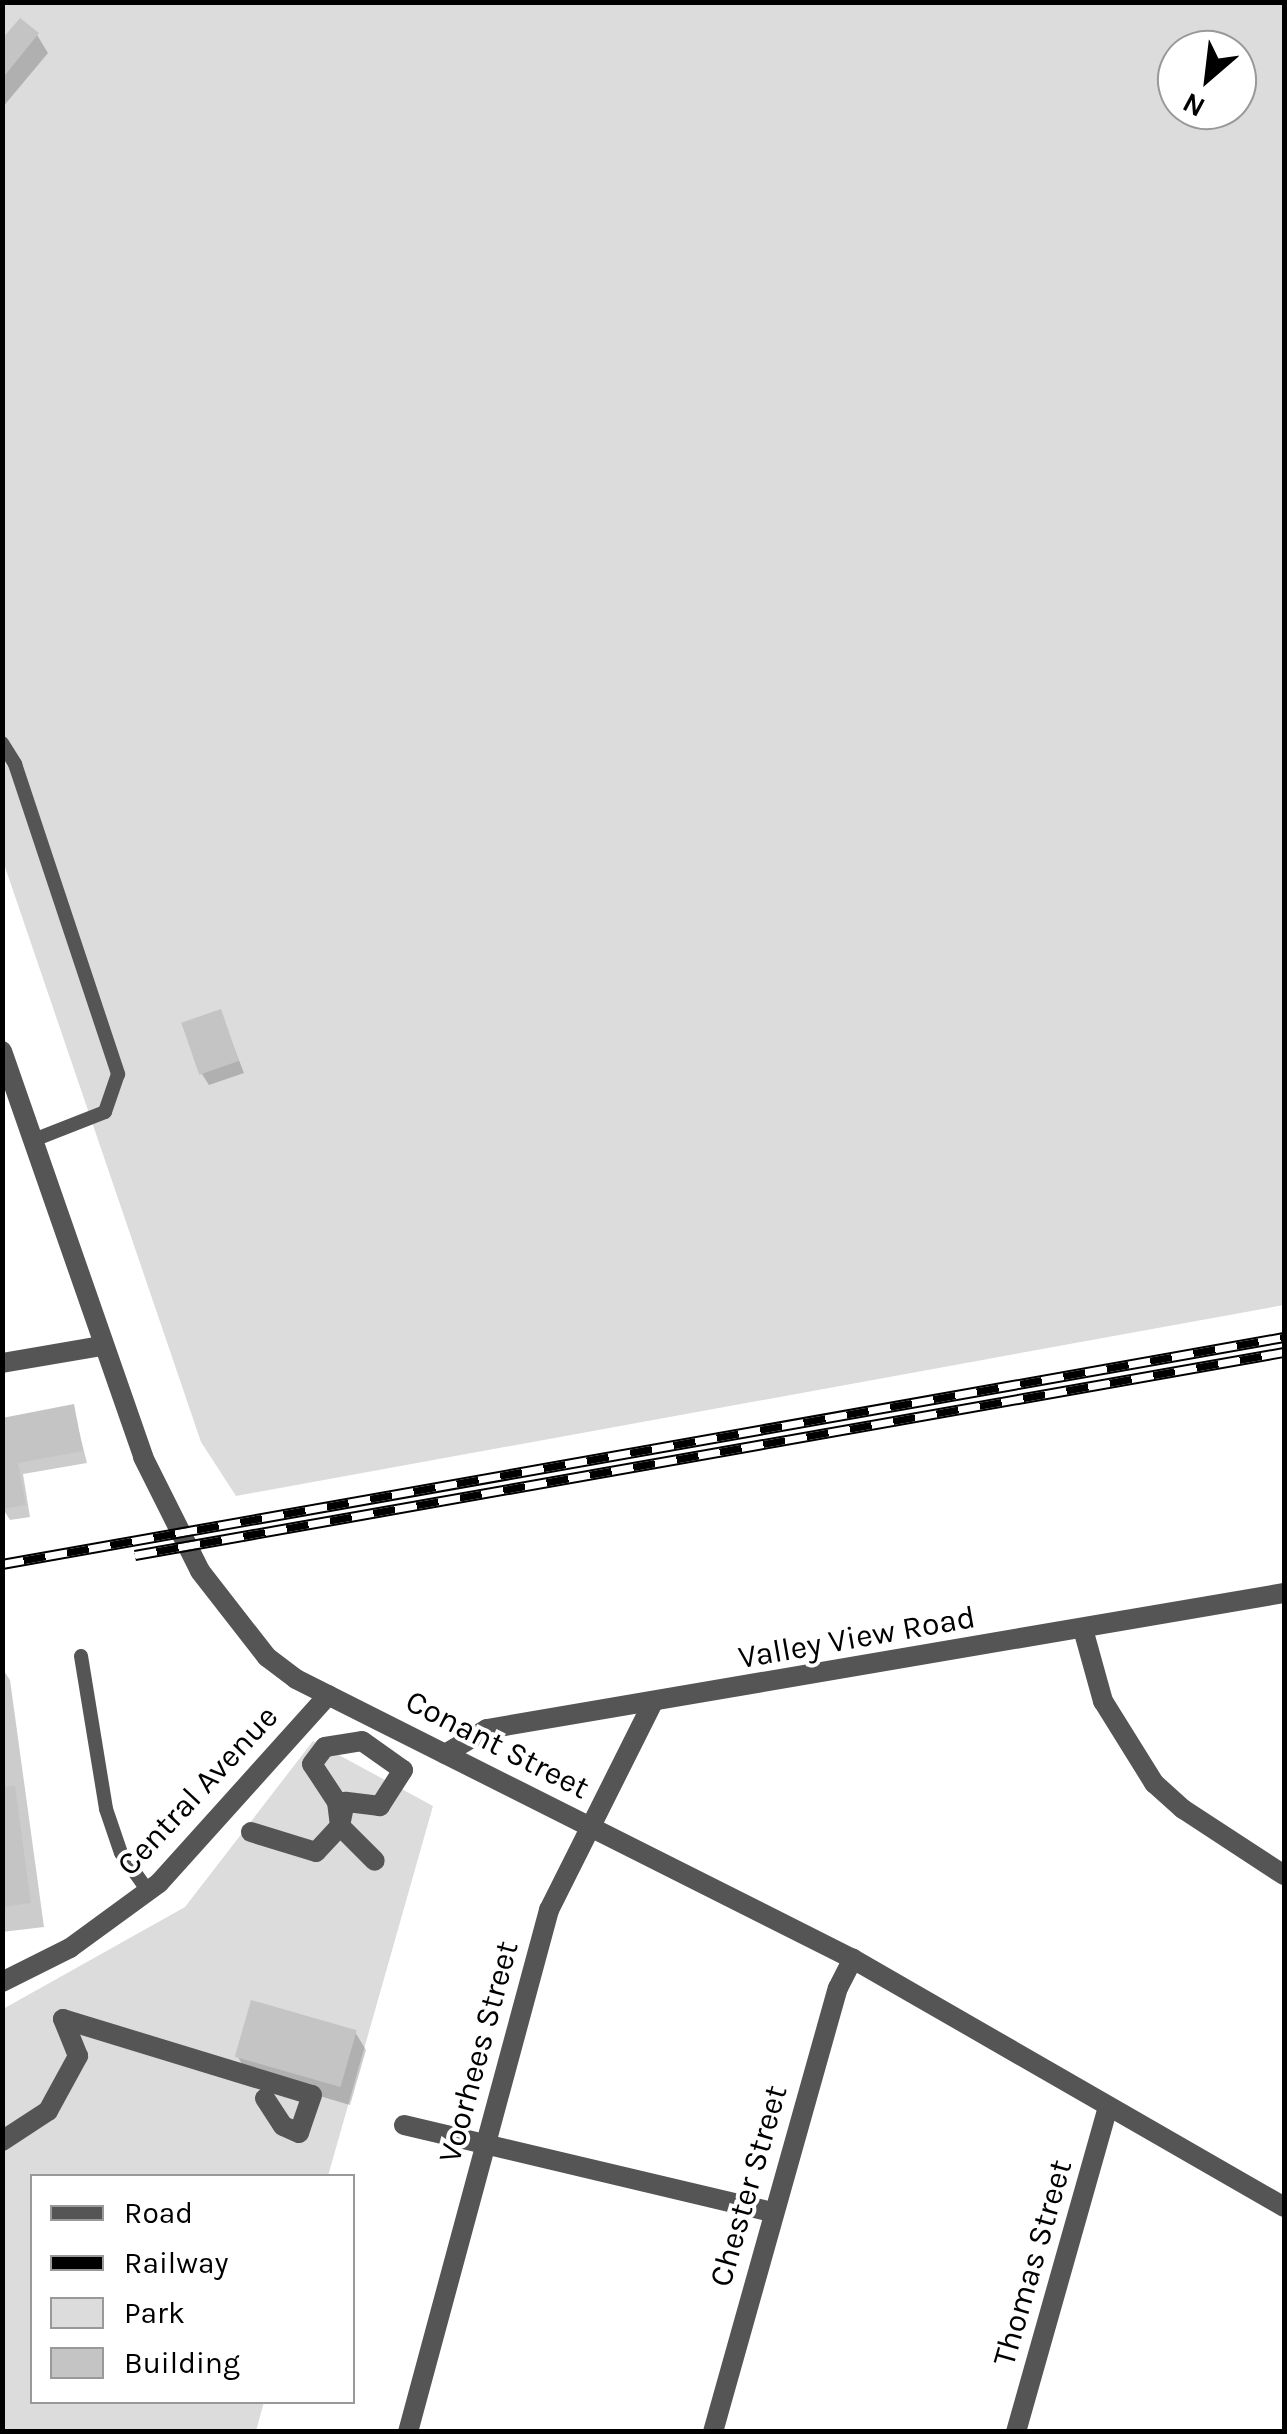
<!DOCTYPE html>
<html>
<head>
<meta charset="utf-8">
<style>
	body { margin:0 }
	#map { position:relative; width:1287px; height:2434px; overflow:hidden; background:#fff; font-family:Karla,sans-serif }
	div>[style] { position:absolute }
	.green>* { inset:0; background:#dcdcdc }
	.shadow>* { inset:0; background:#0003 }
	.building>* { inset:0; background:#c4c4c4; transform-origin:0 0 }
	.lane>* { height:14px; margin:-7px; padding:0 7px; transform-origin:7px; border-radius:7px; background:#555 }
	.street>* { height:20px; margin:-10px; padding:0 10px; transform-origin:10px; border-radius:10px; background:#555 }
	.rail>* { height:11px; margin-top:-5.5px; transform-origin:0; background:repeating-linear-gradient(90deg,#fff 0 22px,#000 0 44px); box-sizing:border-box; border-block:2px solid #000 }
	span { translate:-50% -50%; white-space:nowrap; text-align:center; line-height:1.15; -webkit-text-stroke:8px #fff; paint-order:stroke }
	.street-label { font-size:32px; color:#000 }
	.frame { position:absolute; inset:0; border:5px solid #000; pointer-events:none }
	.legend { position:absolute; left:30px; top:2174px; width:325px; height:230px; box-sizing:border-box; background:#fff; border:2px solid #999; margin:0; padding:12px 18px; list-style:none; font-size:30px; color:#000 }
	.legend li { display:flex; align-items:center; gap:20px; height:50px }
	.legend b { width:50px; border:2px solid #999 }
	.north { position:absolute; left:1157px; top:30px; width:100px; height:100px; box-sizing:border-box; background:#fff; border:2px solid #999; border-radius:50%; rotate:208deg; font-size:28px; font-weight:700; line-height:40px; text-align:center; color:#000 }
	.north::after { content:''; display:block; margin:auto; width:35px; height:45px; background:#000; clip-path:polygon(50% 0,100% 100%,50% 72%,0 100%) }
</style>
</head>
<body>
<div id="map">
	<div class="green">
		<i style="clip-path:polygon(evenodd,2px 3px,1284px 3px,1284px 1305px,236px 1496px,201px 1442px,3px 861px,2px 3px,1177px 50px,1237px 50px,1237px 110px,1177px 110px,1177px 50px)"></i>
		<i style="clip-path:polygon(313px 1741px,433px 1806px,328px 2176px,32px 2176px,32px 2402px,264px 2402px,256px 2431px,3px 2432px,3px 2009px,185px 1907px)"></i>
	</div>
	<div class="shadow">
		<i style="clip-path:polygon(37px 35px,48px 53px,2px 108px,2px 43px)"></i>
		<i style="clip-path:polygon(220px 1012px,244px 1073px,209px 1085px,202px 1074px)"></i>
		<i style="clip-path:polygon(73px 1407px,87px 1463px,23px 1474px,30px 1517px,10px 1520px,3px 1509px,2px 1420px)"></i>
		<i style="clip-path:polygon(2px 1668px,10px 1680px,44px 1927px,2px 1932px)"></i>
		<i style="clip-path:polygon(355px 2032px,366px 2050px,350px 2105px,248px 2075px,238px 2057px)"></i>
	</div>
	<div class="building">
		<i style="clip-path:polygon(20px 18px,39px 33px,2px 79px,2px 39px)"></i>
		<i style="left:221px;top:1009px;width:55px;height:42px;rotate:71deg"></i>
		<i style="clip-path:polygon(74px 1404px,83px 1451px,18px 1463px,26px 1505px,2px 1509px,2px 1418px)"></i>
		<i style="clip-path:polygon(15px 1786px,31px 1903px,2px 1907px,2px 1787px)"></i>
		<i style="left:251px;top:2000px;width:110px;height:59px;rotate:16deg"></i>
	</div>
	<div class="lane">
		<i style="left:2px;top:743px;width:25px;rotate:58deg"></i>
		<i style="left:15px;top:764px;width:327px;rotate:71.6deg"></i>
		<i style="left:118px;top:1074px;width:40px;rotate:108.9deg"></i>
		<i style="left:105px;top:1112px;width:76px;rotate:158.5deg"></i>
		<i style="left:81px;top:1656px;width:155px;rotate:80.7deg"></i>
		<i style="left:106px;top:1809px;width:46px;rotate:71.2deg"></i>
		<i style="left:121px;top:1853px;width:47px;rotate:54.6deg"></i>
	</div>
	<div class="street">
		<i style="left:2px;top:1051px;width:430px;rotate:70.8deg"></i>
		<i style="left:143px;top:1457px;width:127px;rotate:63.4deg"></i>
		<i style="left:200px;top:1571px;width:109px;rotate:52.1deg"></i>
		<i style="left:267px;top:1657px;width:36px;rotate:37deg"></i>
		<i style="left:296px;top:1679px;width:623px;rotate:26.69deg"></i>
		<i style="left:853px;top:1959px;width:497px;rotate:29.9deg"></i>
		<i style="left:2px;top:1363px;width:100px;rotate:-9.7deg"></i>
		<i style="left:1083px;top:1629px;width:75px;rotate:74.5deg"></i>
		<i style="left:1103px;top:1701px;width:97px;rotate:58.1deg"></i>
		<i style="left:1154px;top:1783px;width:39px;rotate:42deg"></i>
		<i style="left:1183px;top:1809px;width:121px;rotate:33.2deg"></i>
		<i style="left:445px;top:1754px;width:49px;rotate:-30.8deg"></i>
		<i style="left:487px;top:1729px;width:809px;rotate:-9.68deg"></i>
		<i style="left:251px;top:1832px;width:68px;rotate:17.1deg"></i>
		<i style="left:316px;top:1852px;width:35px;rotate:-47deg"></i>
		<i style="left:340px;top:1826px;width:24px;rotate:-97deg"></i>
		<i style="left:337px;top:1802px;width:45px;rotate:-123.3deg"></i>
		<i style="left:312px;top:1764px;width:21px;rotate:-53deg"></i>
		<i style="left:325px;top:1747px;width:37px;rotate:-9deg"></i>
		<i style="left:362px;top:1741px;width:50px;rotate:35.3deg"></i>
		<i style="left:403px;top:1770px;width:43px;rotate:122.6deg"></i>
		<i style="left:380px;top:1806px;width:35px;rotate:-173deg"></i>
		<i style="left:345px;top:1802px;width:25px;rotate:102deg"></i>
		<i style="left:340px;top:1826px;width:49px;rotate:45deg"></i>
		<i style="left:2px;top:1982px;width:76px;rotate:-26.6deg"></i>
		<i style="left:70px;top:1948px;width:110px;rotate:-36.1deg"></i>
		<i style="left:159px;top:1883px;width:253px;rotate:-48deg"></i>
		<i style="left:404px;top:2125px;width:378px;rotate:13.3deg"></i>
		<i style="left:2px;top:2141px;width:55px;rotate:-33.1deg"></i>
		<i style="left:48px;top:2111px;width:63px;rotate:-61.4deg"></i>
		<i style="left:78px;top:2056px;width:40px;rotate:-112deg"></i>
		<i style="left:63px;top:2019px;width:260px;rotate:17deg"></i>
		<i style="left:312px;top:2095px;width:40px;rotate:108.9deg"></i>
		<i style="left:299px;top:2133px;width:17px;rotate:-156deg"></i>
		<i style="left:283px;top:2126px;width:33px;rotate:-123deg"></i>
		<i style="left:408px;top:2432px;width:541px;rotate:-74.88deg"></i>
		<i style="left:549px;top:1910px;width:230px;rotate:-63.4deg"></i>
		<i style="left:713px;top:2432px;width:461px;rotate:-74.3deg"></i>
		<i style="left:838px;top:1988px;width:33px;rotate:-63deg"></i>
		<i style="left:1016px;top:2432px;width:334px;rotate:-74.2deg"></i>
	</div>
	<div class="rail">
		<i style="left:135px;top:1555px;width:1167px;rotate:-10.02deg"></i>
		<i style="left:2px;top:1564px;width:1302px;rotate:-10.04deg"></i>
	</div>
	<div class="street-label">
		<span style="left:857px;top:1638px;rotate:-10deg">Valley View Road</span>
		<span style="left:497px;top:1745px;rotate:27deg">Conant Street</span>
		<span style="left:198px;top:1791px;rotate:-47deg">Central Avenue</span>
		<span style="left:479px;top:2052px;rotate:-75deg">Voorhees Street</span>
		<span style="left:749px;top:2186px;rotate:-74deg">Chester Street</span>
		<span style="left:1033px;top:2263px;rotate:-74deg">Thomas Street</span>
	</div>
	<div class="frame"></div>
	<ul class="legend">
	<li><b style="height:12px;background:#555"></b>Road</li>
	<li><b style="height:12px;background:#000"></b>Railway</li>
	<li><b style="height:28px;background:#dcdcdc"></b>Park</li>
	<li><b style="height:28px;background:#c4c4c4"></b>Building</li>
	</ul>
	<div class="north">N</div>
</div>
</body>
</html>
